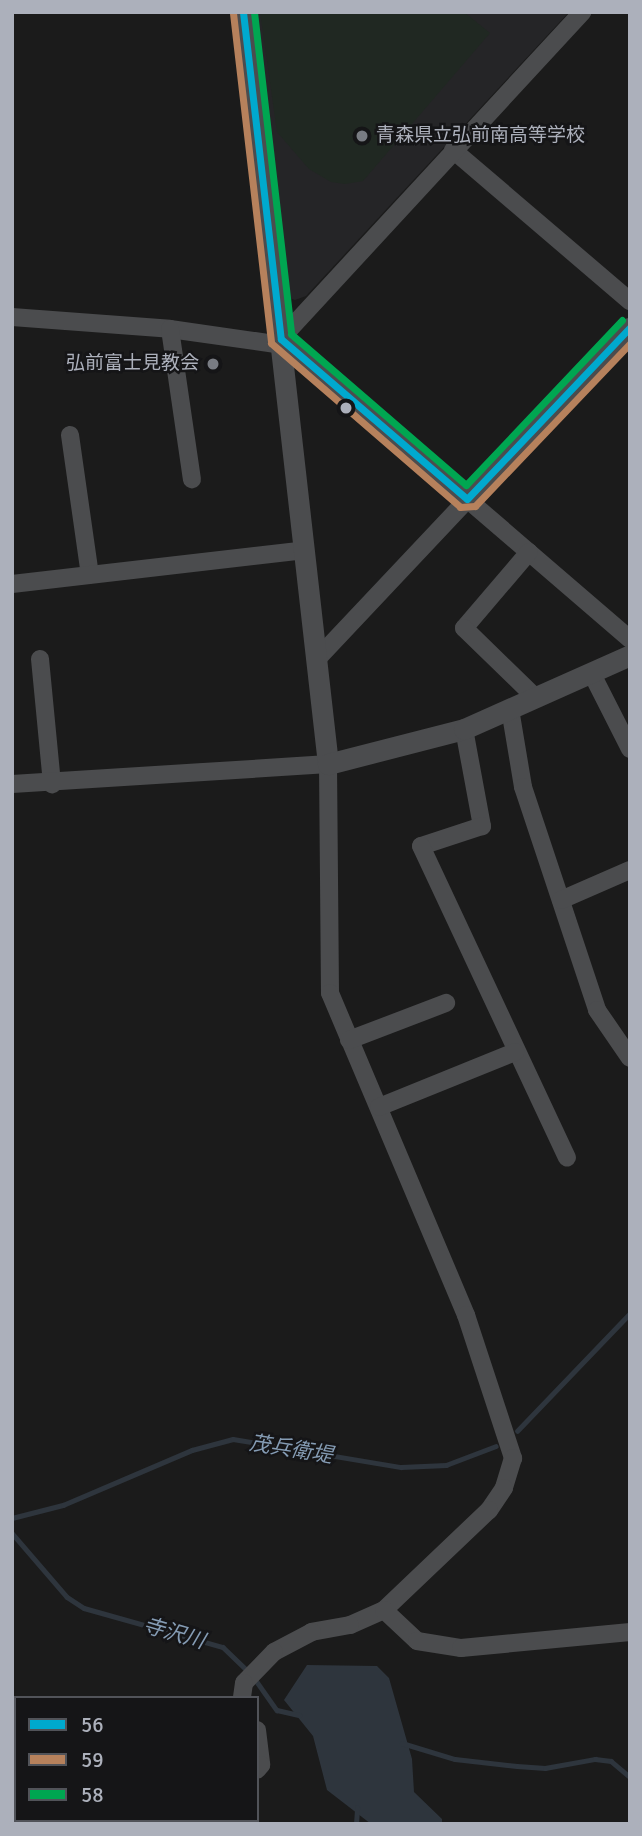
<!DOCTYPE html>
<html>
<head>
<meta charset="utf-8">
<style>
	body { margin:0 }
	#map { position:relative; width:642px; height:1836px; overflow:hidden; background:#1b1b1b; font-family:Signika,"Noto Sans JP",sans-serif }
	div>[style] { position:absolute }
	.built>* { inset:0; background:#252527 }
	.green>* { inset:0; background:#202822 }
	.water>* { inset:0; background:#2e353d }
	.stream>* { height:4.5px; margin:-2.25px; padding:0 2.25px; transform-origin:2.25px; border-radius:2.25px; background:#2e353d }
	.minor>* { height:18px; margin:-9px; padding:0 9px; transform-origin:9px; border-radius:9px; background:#4b4c4e }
	.tertiary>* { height:21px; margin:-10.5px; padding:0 10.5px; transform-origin:10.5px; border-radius:10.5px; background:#4b4c4e }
	.bus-1>* { height:7px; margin:-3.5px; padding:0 3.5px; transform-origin:3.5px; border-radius:3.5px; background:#00a9ce }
	.bus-2>* { height:7px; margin:-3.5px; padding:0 3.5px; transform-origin:3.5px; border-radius:3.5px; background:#b6815c }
	.bus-3>* { height:7px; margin:-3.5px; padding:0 3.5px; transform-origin:3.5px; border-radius:3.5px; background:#00a651 }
	.dots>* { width:19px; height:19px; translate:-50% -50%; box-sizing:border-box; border:4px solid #151517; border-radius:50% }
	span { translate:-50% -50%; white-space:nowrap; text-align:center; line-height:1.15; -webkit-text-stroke:5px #151517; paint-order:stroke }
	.poi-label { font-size:19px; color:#acb0bb }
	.left { translate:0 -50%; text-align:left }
	.right { translate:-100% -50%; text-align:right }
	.water-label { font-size:21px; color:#859cb4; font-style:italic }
	.frame { position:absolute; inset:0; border:14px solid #acb0bb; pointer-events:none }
	.legend { position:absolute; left:14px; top:1696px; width:245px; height:126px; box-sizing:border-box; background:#151517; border:2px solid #515359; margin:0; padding:9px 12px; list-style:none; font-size:21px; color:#acb0bb }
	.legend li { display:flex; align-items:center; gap:14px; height:35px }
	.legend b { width:35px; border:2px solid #515359 }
</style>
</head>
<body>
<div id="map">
	<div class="built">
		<i style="clip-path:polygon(256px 12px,569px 12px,306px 296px,295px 300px,290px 298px,283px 259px)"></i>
	</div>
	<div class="green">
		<i style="clip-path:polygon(260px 12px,464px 12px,490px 33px,363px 181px,345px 184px,331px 182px,309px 169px,277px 132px)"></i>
	</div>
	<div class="water">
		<i style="clip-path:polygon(307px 1665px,377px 1666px,389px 1678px,412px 1759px,414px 1792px,442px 1819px,442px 1824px,371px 1824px,327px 1790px,313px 1736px,284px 1700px)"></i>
	</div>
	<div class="stream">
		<i style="left:517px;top:1431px;width:163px;rotate:-46.2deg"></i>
		<i style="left:12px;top:1518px;width:53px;rotate:-14.3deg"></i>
		<i style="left:63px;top:1505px;width:140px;rotate:-23.1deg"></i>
		<i style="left:192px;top:1450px;width:42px;rotate:-15deg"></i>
		<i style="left:233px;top:1439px;width:170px;rotate:9.5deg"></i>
		<i style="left:401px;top:1467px;width:45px;rotate:-2.5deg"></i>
		<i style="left:446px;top:1465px;width:53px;rotate:-20.8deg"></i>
		<i style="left:12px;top:1533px;width:84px;rotate:49.3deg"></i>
		<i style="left:67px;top:1597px;width:20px;rotate:33deg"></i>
		<i style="left:84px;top:1608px;width:144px;rotate:15.7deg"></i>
		<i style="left:223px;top:1647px;width:36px;rotate:44deg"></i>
		<i style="left:255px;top:1679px;width:38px;rotate:55deg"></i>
		<i style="left:277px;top:1710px;width:23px;rotate:13deg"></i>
		<i style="left:402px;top:1743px;width:55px;rotate:16.8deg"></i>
		<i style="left:455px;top:1759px;width:62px;rotate:6.4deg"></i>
		<i style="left:517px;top:1766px;width:28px;rotate:4deg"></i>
		<i style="left:545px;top:1768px;width:51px;rotate:-10.2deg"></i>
		<i style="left:595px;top:1759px;width:16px;rotate:7deg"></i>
		<i style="left:611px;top:1761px;width:25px;rotate:40deg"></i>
		<i style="left:356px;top:1824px;width:16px;rotate:-86deg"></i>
	</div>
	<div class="minor">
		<i style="left:453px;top:150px;width:233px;rotate:40.5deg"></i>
		<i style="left:12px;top:317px;width:158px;rotate:4.3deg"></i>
		<i style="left:170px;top:329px;width:107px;rotate:8.1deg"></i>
		<i style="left:276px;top:344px;width:452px;rotate:-47.3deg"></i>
		<i style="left:170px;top:329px;width:152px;rotate:81.7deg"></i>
		<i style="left:281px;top:339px;width:460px;rotate:40.7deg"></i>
		<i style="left:70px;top:435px;width:141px;rotate:81.9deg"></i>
		<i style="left:529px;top:552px;width:100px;rotate:130.5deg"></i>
		<i style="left:464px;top:628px;width:100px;rotate:44.2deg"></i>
		<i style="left:12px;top:584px;width:295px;rotate:-6.6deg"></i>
		<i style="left:318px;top:658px;width:455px;rotate:-46.7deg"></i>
		<i style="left:40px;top:659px;width:126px;rotate:84.5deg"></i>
		<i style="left:592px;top:674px;width:84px;rotate:63.1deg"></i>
		<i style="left:510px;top:709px;width:79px;rotate:80.5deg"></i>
		<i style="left:523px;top:787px;width:235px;rotate:71.6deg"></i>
		<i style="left:597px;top:1010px;width:58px;rotate:55.5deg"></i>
		<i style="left:464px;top:729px;width:99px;rotate:79.5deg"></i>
		<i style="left:482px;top:826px;width:64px;rotate:161.8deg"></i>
		<i style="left:421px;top:846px;width:344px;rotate:64.9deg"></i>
		<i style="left:12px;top:784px;width:317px;rotate:-3.6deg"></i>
		<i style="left:328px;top:764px;width:229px;rotate:89.5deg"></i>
		<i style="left:330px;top:993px;width:350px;rotate:67.1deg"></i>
		<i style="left:466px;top:1315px;width:151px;rotate:71.8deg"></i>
		<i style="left:513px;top:1458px;width:31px;rotate:107deg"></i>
		<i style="left:504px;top:1488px;width:27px;rotate:124deg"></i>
		<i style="left:489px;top:1510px;width:145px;rotate:136.4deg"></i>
		<i style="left:384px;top:1610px;width:37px;rotate:156deg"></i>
		<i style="left:350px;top:1625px;width:39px;rotate:170deg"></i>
		<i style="left:312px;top:1632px;width:43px;rotate:152.2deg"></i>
		<i style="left:274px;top:1652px;width:43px;rotate:134.1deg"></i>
		<i style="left:244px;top:1683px;width:15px;rotate:98deg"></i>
		<i style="left:561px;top:900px;width:75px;rotate:-23.5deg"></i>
		<i style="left:349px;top:1040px;width:104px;rotate:-20.9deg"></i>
		<i style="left:379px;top:1107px;width:147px;rotate:-22deg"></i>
		<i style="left:384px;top:1610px;width:45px;rotate:43.2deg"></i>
		<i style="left:417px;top:1641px;width:45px;rotate:9deg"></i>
		<i style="left:461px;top:1648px;width:170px;rotate:-5.4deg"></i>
		<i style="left:257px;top:1730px;width:35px;rotate:83deg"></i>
		<i style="left:261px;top:1765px;width:6px;rotate:129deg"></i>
		<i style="left:218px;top:1824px;width:5px;rotate:-53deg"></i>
	</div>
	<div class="tertiary">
		<i style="left:243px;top:12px;width:757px;rotate:83.55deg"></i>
		<i style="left:328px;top:764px;width:140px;rotate:-14.4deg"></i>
		<i style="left:464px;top:729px;width:182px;rotate:-24deg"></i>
	</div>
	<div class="bus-1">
		<i style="left:243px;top:12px;width:329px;rotate:83.4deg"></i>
		<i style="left:281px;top:339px;width:245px;rotate:40.7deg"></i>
		<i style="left:467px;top:499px;width:237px;rotate:-46.5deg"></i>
	</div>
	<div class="bus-2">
		<i style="left:233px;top:13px;width:332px;rotate:83.4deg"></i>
		<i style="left:271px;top:343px;width:250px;rotate:40.9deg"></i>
		<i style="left:460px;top:507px;width:15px;rotate:-4deg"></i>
		<i style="left:475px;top:506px;width:225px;rotate:-46.4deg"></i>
	</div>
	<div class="bus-3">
		<i style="left:254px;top:12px;width:324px;rotate:83.4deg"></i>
		<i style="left:291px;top:334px;width:231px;rotate:40.8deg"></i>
		<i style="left:466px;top:485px;width:227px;rotate:-46.6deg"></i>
	</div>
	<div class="dots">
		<i style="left:362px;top:136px;background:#797c83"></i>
		<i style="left:213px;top:364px;background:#797c83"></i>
		<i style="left:346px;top:408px;background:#acb0bb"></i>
	</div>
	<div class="poi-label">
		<span class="left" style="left:376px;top:136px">青森県立弘前南高等学校</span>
		<span class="right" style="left:199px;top:364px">弘前富士見教会</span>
	</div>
	<div class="water-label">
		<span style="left:291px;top:1449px;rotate:9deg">茂兵衛堤</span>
		<span style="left:174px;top:1633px;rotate:16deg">寺沢川</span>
	</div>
	<div class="frame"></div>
	<ul class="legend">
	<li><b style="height:9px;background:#00a9ce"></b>56</li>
	<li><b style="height:9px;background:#b6815c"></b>59</li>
	<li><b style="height:9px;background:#00a651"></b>58</li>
	</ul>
</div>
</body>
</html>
